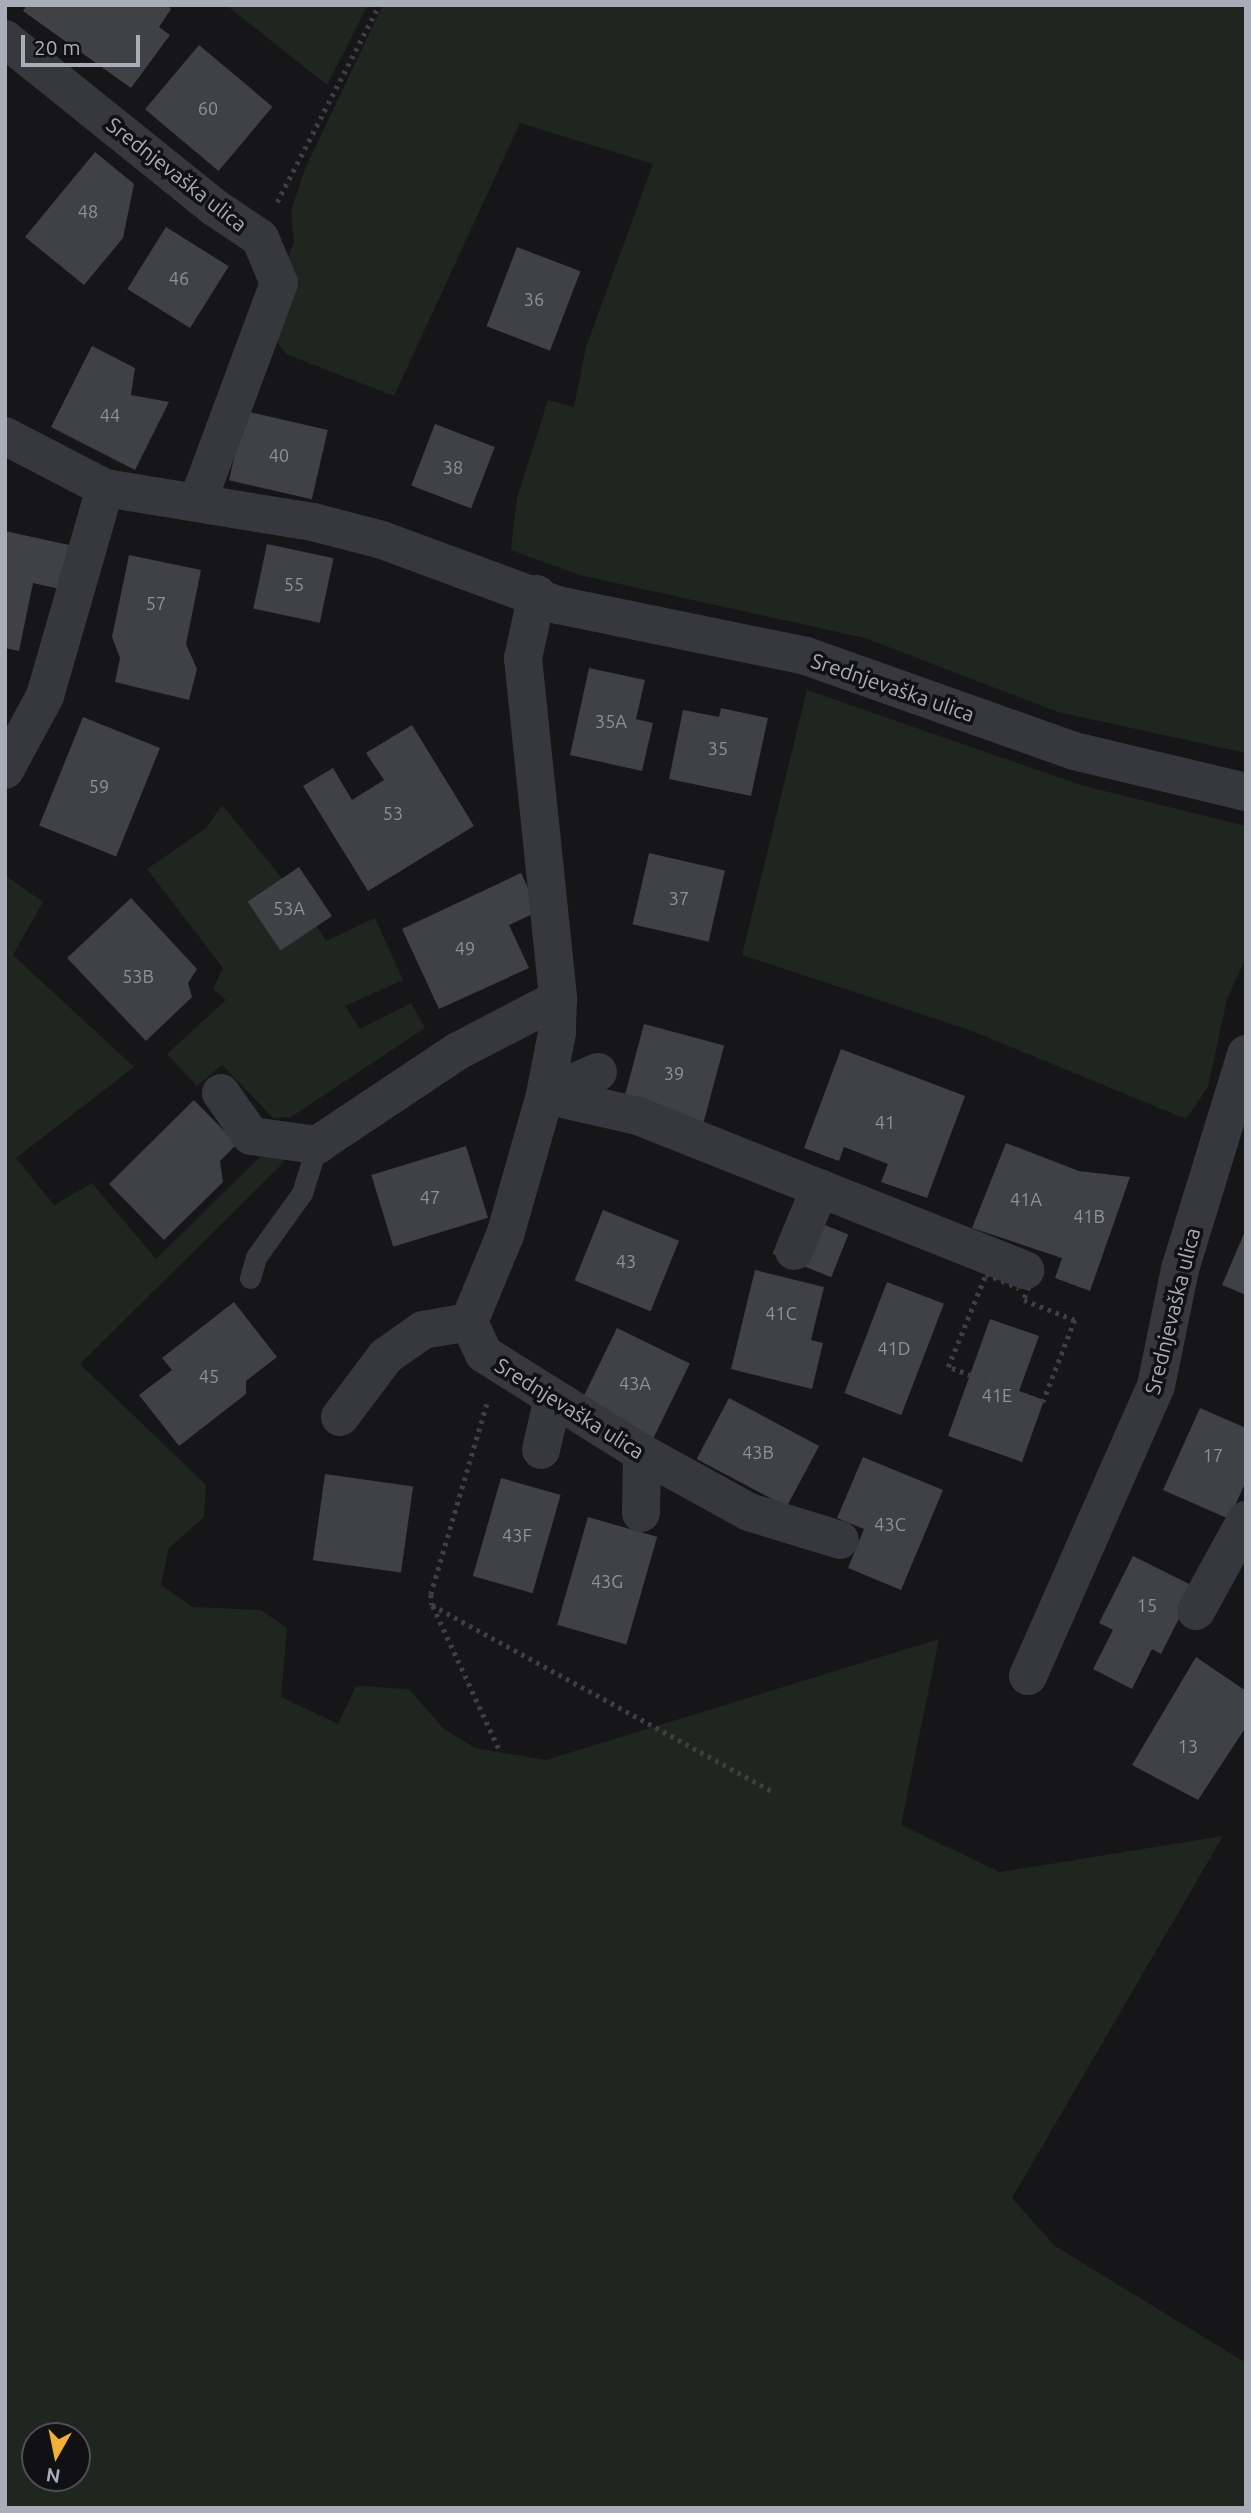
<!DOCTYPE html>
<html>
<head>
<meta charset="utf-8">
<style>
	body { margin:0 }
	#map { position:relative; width:1251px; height:2513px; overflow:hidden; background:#161618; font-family:Ubuntu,sans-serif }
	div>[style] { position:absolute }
	.green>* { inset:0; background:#1e261f }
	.building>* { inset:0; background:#404145; transform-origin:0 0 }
	.path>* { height:4.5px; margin-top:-2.25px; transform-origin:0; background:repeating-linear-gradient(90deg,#3d3f44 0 3.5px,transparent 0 8.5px) }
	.lane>* { height:21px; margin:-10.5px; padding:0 10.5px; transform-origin:10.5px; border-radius:10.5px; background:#37383d }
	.street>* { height:38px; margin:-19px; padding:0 19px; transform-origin:19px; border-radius:19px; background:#37383d }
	span { translate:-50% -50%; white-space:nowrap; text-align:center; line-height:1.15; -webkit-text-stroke:7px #111113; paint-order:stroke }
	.number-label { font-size:18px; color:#8e929b }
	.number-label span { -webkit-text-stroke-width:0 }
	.street-label { font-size:21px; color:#a8adb8 }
	.frame { position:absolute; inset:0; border:7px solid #a8adb8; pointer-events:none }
	.north { position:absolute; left:21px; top:2422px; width:70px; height:70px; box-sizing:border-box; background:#111113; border:2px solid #4d4f55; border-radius:50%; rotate:189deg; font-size:19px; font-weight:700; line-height:28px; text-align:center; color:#a8adb8 }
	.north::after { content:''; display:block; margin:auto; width:24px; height:32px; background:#f2b134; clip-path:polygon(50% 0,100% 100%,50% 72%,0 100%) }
	.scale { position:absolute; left:21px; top:35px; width:119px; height:32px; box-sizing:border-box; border:4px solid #a8adb8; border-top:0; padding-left:9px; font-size:21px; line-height:24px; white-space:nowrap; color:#a8adb8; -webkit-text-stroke:5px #111113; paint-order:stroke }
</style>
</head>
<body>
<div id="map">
	<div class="green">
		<i style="clip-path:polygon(226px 5px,368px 5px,327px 85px)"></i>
		<i style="clip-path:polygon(383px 5px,1246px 5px,1246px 753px,1058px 712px,865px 638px,579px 575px,511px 550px,517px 498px,548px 400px,574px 407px,586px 347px,653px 164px,520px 123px,394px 396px,286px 354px,276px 340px,259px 334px,294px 242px,291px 211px,304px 171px)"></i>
		<i style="clip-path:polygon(807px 690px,1084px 786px,1246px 826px,1246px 958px,1227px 999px,1208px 1087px,1186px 1119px,972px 1031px,742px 955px)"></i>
		<i style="clip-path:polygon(222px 805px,303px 904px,326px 941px,375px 918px,403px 980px,345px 1006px,360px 1029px,411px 1003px,425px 1028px,291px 1117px,273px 1118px,222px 1065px,197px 1086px,167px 1054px,226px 1000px,213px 989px,223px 968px,147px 869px,206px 828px)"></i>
		<i style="clip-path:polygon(evenodd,5px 875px,43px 902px,13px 955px,134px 1067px,16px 1158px,54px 1205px,92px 1183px,156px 1259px,275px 1142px,284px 1162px,80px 1364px,206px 1485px,204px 1517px,169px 1548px,161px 1585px,193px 1607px,261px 1610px,287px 1628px,281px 1697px,338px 1724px,356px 1686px,409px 1689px,443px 1728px,475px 1748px,546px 1760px,939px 1639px,901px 1825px,1000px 1872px,1223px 1836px,1012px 2198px,1055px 2246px,1246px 2363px,1246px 2508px,5px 2508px,5px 875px,35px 2436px,77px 2436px,77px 2478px,35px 2478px,35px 2436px)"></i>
	</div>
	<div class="building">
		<i style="clip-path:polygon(27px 5px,167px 5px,171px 9px,159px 27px,170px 35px,131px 88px,23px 11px)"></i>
		<i style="left:199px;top:45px;width:96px;height:84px;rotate:40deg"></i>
		<i style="clip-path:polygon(95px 152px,134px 184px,123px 238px,84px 285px,25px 237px)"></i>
		<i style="left:166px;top:227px;width:74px;height:73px;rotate:32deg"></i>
		<i style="left:517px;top:247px;width:68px;height:85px;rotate:21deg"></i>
		<i style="clip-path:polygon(92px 346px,135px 368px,131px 395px,169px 402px,135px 470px,51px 427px)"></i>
		<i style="left:245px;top:411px;width:85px;height:71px;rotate:13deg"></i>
		<i style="left:435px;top:424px;width:64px;height:66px;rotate:21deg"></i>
		<i style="clip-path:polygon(5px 531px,69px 545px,60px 589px,33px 583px,19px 651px,5px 648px)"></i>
		<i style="left:267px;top:544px;width:68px;height:66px;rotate:12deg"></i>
		<i style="clip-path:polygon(129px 555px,201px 570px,186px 644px,197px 669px,189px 700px,115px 682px,120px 658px,112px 637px)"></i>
		<i style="clip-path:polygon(589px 668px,645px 680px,636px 719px,653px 723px,642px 771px,570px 755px)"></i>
		<i style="clip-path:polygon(721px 708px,768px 718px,751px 796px,669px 779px,683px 710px,719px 717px)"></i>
		<i style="left:83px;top:717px;width:83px;height:117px;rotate:22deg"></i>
		<i style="clip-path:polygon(412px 725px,474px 826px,368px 891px,303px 786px,333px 768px,352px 800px,384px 780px,366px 753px)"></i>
		<i style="left:649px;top:853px;width:78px;height:73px;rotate:13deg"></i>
		<i style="left:299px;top:867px;width:59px;height:62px;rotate:56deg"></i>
		<i style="clip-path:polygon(521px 873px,539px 911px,509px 925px,529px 968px,439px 1009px,402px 929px)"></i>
		<i style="clip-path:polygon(131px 898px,197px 969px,188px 983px,192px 997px,146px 1041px,67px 958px)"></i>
		<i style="left:644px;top:1024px;width:83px;height:80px;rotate:15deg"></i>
		<i style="clip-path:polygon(841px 1049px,965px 1096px,927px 1198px,881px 1182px,888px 1164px,844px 1147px,839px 1161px,804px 1148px)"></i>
		<i style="clip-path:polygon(194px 1100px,237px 1144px,220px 1161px,223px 1182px,164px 1240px,109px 1184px)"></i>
		<i style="clip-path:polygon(1006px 1143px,1079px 1171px,1130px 1177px,1090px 1291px,1055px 1278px,1062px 1258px,972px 1228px)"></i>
		<i style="left:466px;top:1146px;width:75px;height:99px;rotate:73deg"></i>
		<i style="left:603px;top:1210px;width:82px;height:76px;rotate:22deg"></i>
		<i style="left:790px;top:1211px;width:63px;height:46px;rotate:22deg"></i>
		<i style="clip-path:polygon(1246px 1229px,1246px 1295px,1222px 1285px)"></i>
		<i style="clip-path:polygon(755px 1270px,824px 1287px,811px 1340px,823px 1343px,812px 1389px,731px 1369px)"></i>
		<i style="left:887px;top:1282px;width:61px;height:119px;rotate:21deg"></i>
		<i style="clip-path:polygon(234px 1302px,277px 1357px,246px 1381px,246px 1394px,179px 1446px,139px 1395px,172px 1370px,162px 1358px)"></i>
		<i style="clip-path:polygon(990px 1319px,1039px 1336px,1019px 1391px,1044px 1400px,1022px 1462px,948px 1436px)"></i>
		<i style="left:617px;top:1328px;width:81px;height:83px;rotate:26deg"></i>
		<i style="left:729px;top:1398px;width:102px;height:69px;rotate:28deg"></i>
		<i style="clip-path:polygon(1200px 1408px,1246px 1428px,1246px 1481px,1229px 1519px,1163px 1490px)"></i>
		<i style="clip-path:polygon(863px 1457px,943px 1490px,901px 1590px,848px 1568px,864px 1529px,837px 1518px)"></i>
		<i style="left:325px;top:1474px;width:89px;height:87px;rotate:8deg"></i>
		<i style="left:501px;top:1478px;width:62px;height:102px;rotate:16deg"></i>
		<i style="left:588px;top:1517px;width:72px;height:112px;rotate:16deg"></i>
		<i style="clip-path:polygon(1133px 1556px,1195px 1587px,1161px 1654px,1152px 1649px,1132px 1689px,1093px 1669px,1113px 1630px,1099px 1623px)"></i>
		<i style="clip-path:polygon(1196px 1657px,1246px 1691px,1246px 1727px,1198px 1800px,1132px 1765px)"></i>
	</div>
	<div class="path">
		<i style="left:277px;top:202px;width:222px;rotate:-62.6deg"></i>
		<i style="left:1038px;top:1263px;width:40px;rotate:111deg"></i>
		<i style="left:1024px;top:1300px;width:55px;rotate:21.4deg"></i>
		<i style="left:1075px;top:1320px;width:88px;rotate:111.3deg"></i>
		<i style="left:1043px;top:1402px;width:101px;rotate:-159.8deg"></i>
		<i style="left:948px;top:1367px;width:100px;rotate:-67.8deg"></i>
		<i style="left:986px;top:1274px;width:36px;rotate:23deg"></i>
		<i style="left:1019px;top:1288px;width:19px;rotate:-72deg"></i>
		<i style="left:1025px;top:1270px;width:15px;rotate:-28deg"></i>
		<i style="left:487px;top:1404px;width:198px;rotate:106.4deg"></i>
		<i style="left:431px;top:1594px;width:11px;rotate:85deg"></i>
		<i style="left:432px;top:1605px;width:390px;rotate:28.7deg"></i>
		<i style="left:433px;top:1606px;width:160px;rotate:65.2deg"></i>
	</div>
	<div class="lane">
		<i style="left:250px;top:1278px;width:22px;rotate:-74deg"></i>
		<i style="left:256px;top:1257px;width:79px;rotate:-54.3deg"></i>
		<i style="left:302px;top:1193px;width:50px;rotate:-72.6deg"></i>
	</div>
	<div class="street">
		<i style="left:5px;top:39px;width:268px;rotate:38.8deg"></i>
		<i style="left:214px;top:207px;width:55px;rotate:34deg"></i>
		<i style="left:260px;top:238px;width:49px;rotate:67.1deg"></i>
		<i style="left:279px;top:283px;width:233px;rotate:110.4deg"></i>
		<i style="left:5px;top:436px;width:113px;rotate:27.5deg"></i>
		<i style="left:105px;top:488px;width:211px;rotate:9.3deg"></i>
		<i style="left:313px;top:522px;width:71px;rotate:14.6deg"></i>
		<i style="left:382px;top:540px;width:188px;rotate:20.3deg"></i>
		<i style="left:558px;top:605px;width:253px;rotate:11.6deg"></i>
		<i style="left:806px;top:656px;width:284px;rotate:19.5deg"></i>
		<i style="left:1074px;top:751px;width:177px;rotate:13.4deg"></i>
		<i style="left:537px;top:594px;width:66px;rotate:102.3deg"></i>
		<i style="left:523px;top:658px;width:343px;rotate:84.1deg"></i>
		<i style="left:558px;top:999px;width:34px;rotate:92deg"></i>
		<i style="left:557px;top:1033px;width:63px;rotate:101deg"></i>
		<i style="left:545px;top:1095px;width:146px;rotate:105.9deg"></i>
		<i style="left:505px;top:1235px;width:94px;rotate:112.5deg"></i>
		<i style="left:469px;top:1322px;width:35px;rotate:65deg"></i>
		<i style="left:484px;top:1354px;width:186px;rotate:32.1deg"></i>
		<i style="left:642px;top:1453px;width:122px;rotate:28.9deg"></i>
		<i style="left:749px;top:1512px;width:95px;rotate:17.1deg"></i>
		<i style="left:5px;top:770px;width:84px;rotate:-61.6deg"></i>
		<i style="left:45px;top:696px;width:216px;rotate:-73.9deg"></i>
		<i style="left:598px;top:1072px;width:58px;rotate:156.5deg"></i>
		<i style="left:545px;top:1095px;width:95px;rotate:12.7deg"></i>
		<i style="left:638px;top:1116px;width:417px;rotate:21.7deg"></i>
		<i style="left:221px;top:1093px;width:52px;rotate:55.1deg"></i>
		<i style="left:251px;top:1136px;width:67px;rotate:7.8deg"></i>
		<i style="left:317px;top:1145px;width:169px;rotate:-33.7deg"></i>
		<i style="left:458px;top:1051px;width:113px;rotate:-27.5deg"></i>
		<i style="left:794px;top:1251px;width:68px;rotate:-67.6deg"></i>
		<i style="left:340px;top:1417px;width:76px;rotate:-53deg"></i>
		<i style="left:386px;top:1356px;width:45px;rotate:-35.1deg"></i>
		<i style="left:423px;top:1330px;width:47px;rotate:-9.9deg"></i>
		<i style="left:541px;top:1450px;width:53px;rotate:-77deg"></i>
		<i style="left:641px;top:1513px;width:60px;rotate:-89deg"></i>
		<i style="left:1196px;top:1611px;width:104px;rotate:-61.2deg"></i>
		<i style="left:1028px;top:1676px;width:317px;rotate:-66.2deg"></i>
		<i style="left:1156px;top:1386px;width:119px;rotate:-78.4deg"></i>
		<i style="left:1180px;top:1269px;width:225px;rotate:-72.9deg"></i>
	</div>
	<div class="number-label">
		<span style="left:208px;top:108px">60</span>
		<span style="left:88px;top:211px">48</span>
		<span style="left:179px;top:278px">46</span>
		<span style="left:534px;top:299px">36</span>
		<span style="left:110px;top:415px">44</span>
		<span style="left:279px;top:455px">40</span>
		<span style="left:453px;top:467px">38</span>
		<span style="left:294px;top:584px">55</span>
		<span style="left:156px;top:603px">57</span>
		<span style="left:611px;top:721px">35A</span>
		<span style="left:718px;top:748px">35</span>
		<span style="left:99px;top:786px">59</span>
		<span style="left:393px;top:813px">53</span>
		<span style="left:679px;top:898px">37</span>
		<span style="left:289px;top:908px">53A</span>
		<span style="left:465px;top:948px">49</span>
		<span style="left:138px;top:976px">53B</span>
		<span style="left:674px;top:1073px">39</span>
		<span style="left:885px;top:1122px">41</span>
		<span style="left:430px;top:1197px">47</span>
		<span style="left:1026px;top:1199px">41A</span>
		<span style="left:1089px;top:1216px">41B</span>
		<span style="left:626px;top:1261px">43</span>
		<span style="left:781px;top:1313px">41C</span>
		<span style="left:894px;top:1348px">41D</span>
		<span style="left:209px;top:1376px">45</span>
		<span style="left:635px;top:1383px">43A</span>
		<span style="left:997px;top:1395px">41E</span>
		<span style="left:758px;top:1452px">43B</span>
		<span style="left:1213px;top:1455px">17</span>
		<span style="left:890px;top:1524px">43C</span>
		<span style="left:517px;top:1535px">43F</span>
		<span style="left:607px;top:1581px">43G</span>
		<span style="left:1147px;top:1605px">15</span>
		<span style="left:1188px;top:1746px">13</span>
	</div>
	<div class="street-label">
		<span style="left:177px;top:174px;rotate:38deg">Srednjevaška ulica</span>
		<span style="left:893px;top:687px;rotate:19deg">Srednjevaška ulica</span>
		<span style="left:1172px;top:1311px;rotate:-76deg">Srednjevaška ulica</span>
		<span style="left:570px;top:1408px;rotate:32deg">Srednjevaška ulica</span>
	</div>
	<div class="frame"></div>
	<div class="north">N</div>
	<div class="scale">20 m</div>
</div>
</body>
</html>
